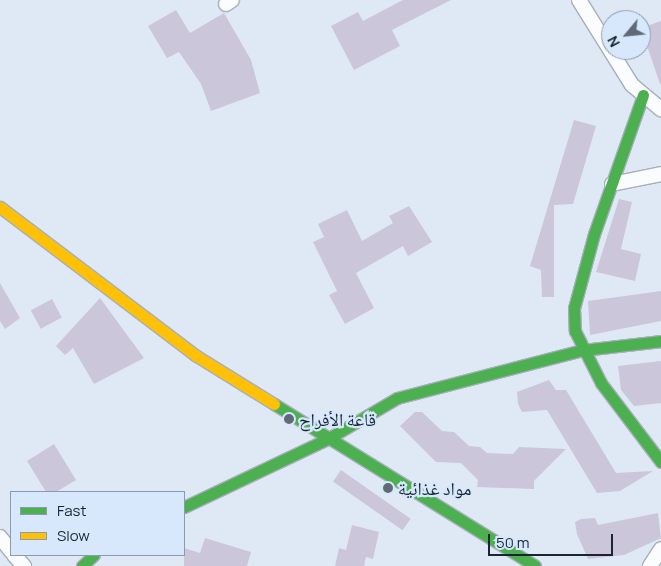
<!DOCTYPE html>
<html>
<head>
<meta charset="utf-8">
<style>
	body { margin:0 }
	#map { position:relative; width:661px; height:566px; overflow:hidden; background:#dfe9f5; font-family:Manrope,"Noto Naskh Arabic",sans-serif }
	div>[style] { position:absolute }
	.building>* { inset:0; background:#ccc6db; transform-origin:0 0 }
	.roads { filter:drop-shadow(1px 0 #a6afba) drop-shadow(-1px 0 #a6afba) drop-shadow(0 1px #a6afba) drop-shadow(0 -1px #a6afba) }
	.street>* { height:14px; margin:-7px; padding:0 7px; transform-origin:7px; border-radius:7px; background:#fafcfe }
	.fast>* { height:11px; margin:-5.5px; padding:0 5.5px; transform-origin:5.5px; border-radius:5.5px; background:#4caf50 }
	.slow>* { height:11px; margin:-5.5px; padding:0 5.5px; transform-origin:5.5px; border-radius:5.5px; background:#ffc107 }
	.dots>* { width:14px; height:14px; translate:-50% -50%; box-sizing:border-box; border:2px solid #d7e8fd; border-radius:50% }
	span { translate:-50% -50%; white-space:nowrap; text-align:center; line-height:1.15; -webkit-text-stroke:4.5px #d7e8fd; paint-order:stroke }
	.poi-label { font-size:18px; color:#1a2532 }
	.left { translate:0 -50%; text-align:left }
	.legend { position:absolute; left:10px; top:491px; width:175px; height:65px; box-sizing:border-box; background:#d7e8fd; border:1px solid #8b9aac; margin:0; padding:6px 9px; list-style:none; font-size:15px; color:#1a2532 }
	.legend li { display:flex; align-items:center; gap:10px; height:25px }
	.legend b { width:25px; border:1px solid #8b9aac }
	.north { position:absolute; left:601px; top:10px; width:50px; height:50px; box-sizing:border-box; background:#d7e8fd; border:1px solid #8b9aac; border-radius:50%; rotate:242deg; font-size:14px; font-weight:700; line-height:20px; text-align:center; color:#1a2532 }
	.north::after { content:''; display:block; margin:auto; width:18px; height:22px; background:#5f6a76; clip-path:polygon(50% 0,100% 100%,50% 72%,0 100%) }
	.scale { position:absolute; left:488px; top:534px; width:125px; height:22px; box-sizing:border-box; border:2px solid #1a2532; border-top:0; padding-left:6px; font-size:15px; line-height:18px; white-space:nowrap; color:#1a2532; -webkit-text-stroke:4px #d7e8fd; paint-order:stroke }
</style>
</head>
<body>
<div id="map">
	<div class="building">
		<i style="clip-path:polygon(403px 0,451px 0,392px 30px,400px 46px,354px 70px,331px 26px,358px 12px,363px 21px)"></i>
		<i style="clip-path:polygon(176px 10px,190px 33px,224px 13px,251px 60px,260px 93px,211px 111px,201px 84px,179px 52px,167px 58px,148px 26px)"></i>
		<i style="clip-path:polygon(661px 21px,661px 84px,660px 84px,641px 28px)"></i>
		<i style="clip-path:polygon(574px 120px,596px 126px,573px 204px,554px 205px,554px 297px,542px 297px,541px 270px,530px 266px)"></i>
		<i style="clip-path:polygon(619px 199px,632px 202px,621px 249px,641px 254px,635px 281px,596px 272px)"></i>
		<i style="clip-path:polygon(409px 206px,432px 242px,408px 256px,403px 246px,356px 273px,374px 308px,345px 324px,329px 295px,337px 291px,313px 242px,324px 237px,318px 224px,347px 210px,362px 241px,393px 223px,389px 216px)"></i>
		<i style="clip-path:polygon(0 283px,20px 318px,5px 329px,0 321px)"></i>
		<i style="clip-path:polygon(661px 291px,661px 321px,590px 335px,588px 301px)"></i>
		<i style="clip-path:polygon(100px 298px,144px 358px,94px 384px,73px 348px,65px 355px,56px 346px)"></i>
		<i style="left:52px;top:299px;width:21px;height:24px;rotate:62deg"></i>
		<i style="clip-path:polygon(661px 361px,661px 403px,634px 406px,621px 390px,618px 366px)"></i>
		<i style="clip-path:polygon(549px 380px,556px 390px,566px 390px,616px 473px,653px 471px,620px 491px,597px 493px,547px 410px,522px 412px,518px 404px,517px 392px)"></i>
		<i style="clip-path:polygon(415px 412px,422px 412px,442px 431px,454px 432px,469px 446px,480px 447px,487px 453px,513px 454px,519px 447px,566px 449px,534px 481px,534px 489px,477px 487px,478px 480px,461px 463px,436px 462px,400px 426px)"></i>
		<i style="clip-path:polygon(54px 444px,76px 480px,56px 492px,46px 492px,27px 461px)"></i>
		<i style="left:341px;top:470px;width:85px;height:14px;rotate:35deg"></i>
		<i style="clip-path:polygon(658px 513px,661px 538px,624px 555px,588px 559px,577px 534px,575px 522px,581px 519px,595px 518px,598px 525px)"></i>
		<i style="clip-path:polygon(352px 525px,379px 532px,373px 559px,366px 557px,364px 566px,335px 566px,339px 548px,346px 550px)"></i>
		<i style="clip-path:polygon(205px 538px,251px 552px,247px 566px,184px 566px,184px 548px,200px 553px)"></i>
	</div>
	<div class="roads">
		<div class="street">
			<i style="left:579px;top:0;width:100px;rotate:58.1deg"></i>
			<i style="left:632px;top:85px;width:38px;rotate:40deg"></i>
			<i style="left:226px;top:4px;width:7px;rotate:-34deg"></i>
			<i style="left:612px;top:184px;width:50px;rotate:-11.5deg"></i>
			<i style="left:0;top:537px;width:18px;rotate:52deg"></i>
			<i style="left:14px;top:555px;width:15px;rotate:48deg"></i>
			<i style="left:650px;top:566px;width:20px;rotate:-57deg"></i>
		</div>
		<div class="fast">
			<i style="left:643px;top:95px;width:147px;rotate:109.4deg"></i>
			<i style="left:594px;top:234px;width:77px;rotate:105.1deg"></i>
			<i style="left:574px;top:308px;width:23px;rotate:88deg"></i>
			<i style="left:575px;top:331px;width:58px;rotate:63.4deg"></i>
			<i style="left:601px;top:383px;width:99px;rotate:52.8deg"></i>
			<i style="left:274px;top:404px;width:307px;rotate:31.8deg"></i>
			<i style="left:184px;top:507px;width:161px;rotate:-25.4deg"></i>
			<i style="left:329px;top:438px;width:79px;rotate:-30.5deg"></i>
			<i style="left:397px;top:398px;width:192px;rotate:-14.5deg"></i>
			<i style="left:583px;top:350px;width:79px;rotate:-6.6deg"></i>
			<i style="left:82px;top:566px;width:16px;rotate:-43deg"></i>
		</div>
		<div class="slow">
			<i style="left:0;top:207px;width:245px;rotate:37.2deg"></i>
			<i style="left:195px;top:355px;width:93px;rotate:31.8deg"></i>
		</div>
	</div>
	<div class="dots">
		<i style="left:289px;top:419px;background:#5f6a76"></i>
		<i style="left:388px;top:488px;background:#5f6a76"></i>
	</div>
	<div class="poi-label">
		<span class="left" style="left:299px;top:419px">قاعة الأفراح</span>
		<span class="left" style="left:398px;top:488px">مواد غذائية</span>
	</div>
	<ul class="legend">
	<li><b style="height:6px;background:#4caf50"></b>Fast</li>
	<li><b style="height:6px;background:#ffc107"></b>Slow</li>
	</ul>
	<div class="north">N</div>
	<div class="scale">50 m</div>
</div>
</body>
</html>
